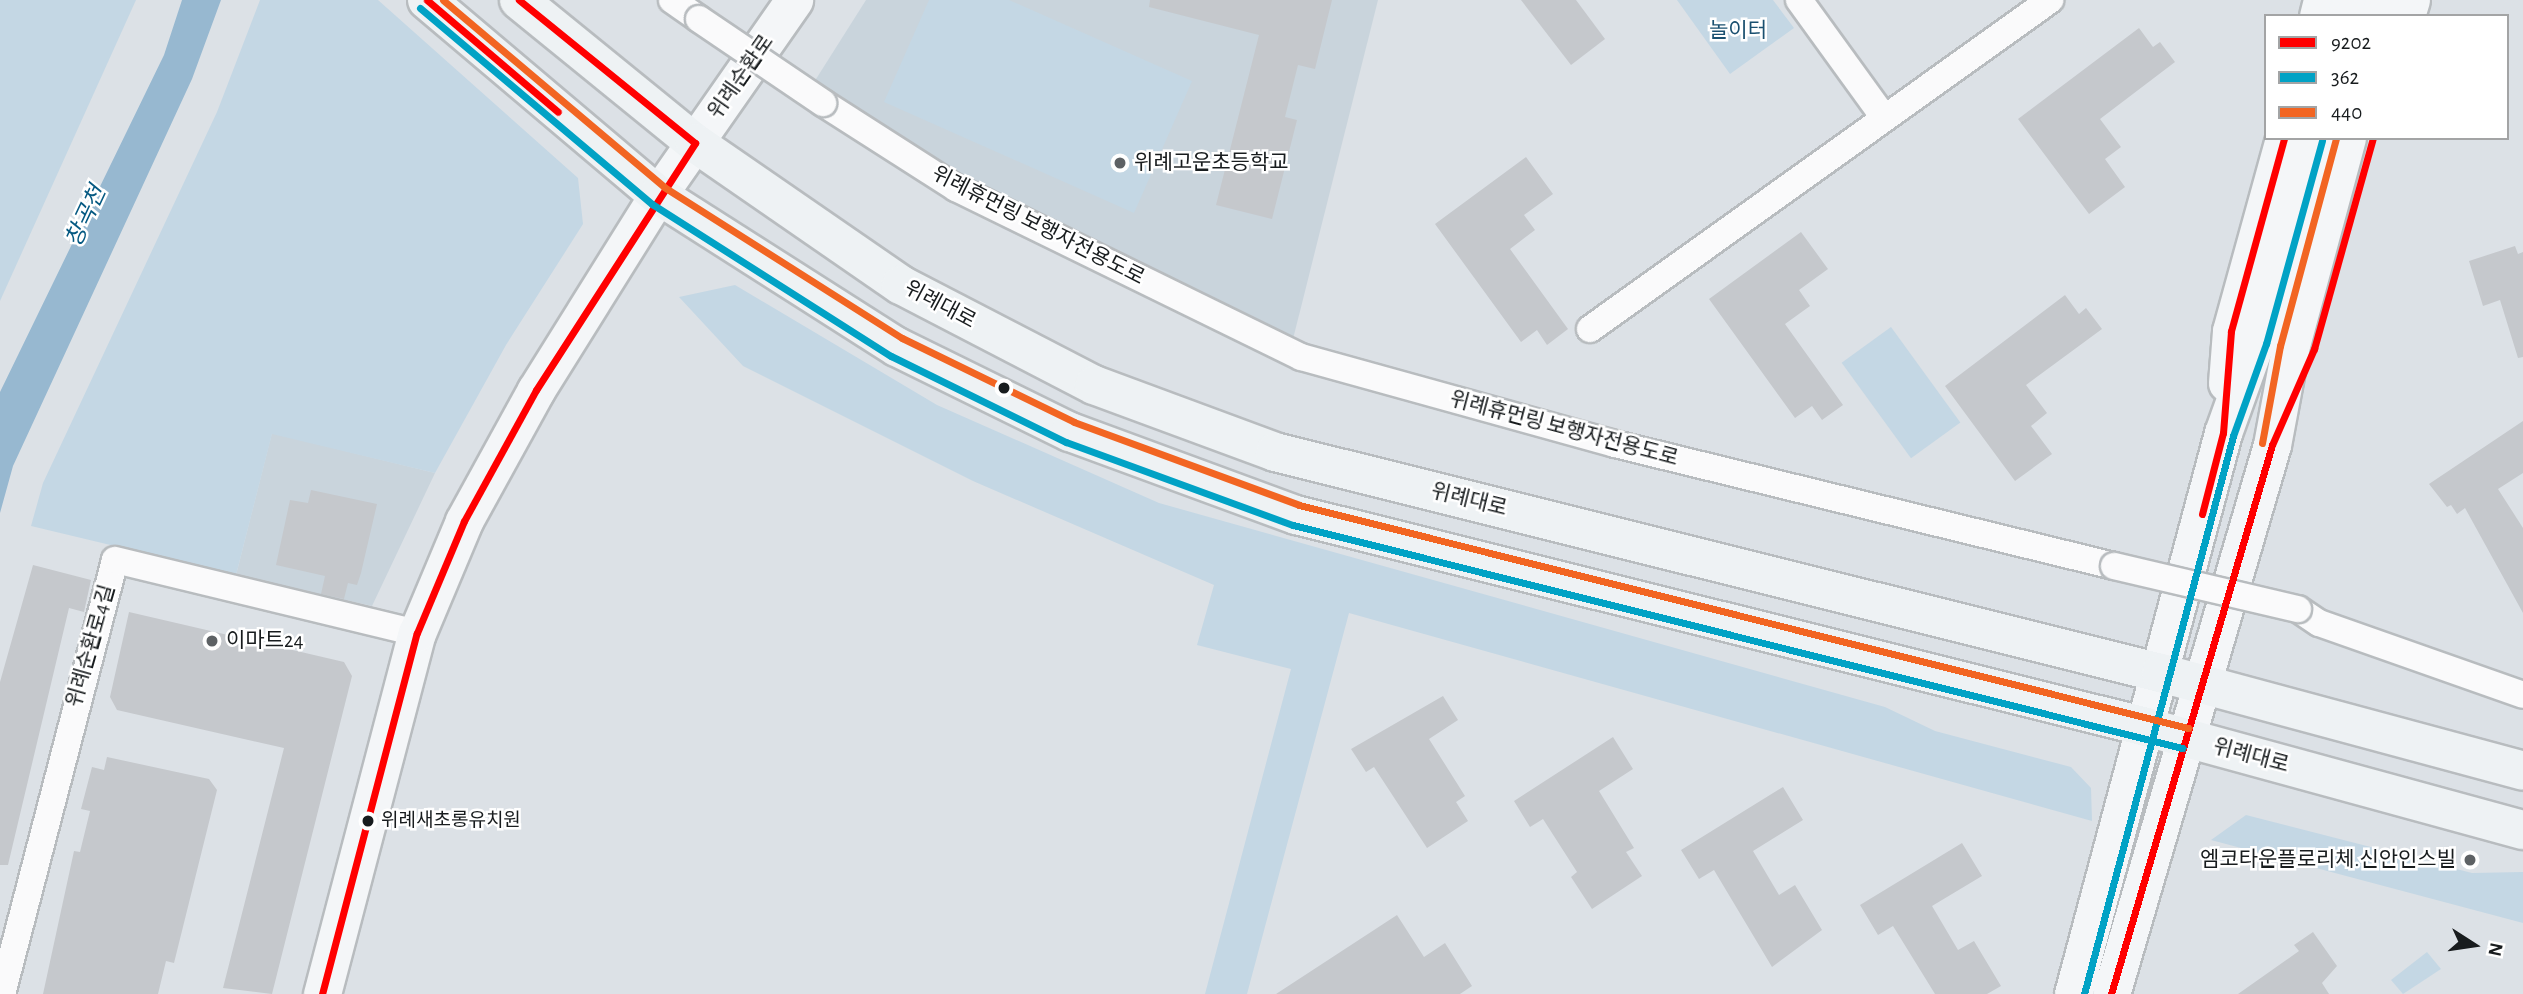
<!DOCTYPE html>
<html>
<head>
<meta charset="utf-8">
<style>
	body { margin:0 }
	#map { position:relative; width:2523px; height:994px; overflow:hidden; background:#dce1e6; font-family:"Alegreya Sans","Noto Sans KR",sans-serif }
	div>[style] { position:absolute }
	.built>* { inset:0; background:#c9d4dc }
	.green>* { inset:0; background:#c4d7e4; transform-origin:0 0 }
	.water>* { inset:0; background:#97b8d0 }
	.building>* { inset:0; background:#c5c8cc }
	.roads { filter:drop-shadow(2px 0 #b8bcbf) drop-shadow(-2px 0 #b8bcbf) drop-shadow(0 2px #b8bcbf) drop-shadow(0 -2px #b8bcbf) }
	.street>* { height:26px; margin:-13px; padding:0 13px; transform-origin:13px; border-radius:13px; background:#fafafb }
	.secondary>* { height:37px; margin:-18.5px; padding:0 18.5px; transform-origin:18.5px; border-radius:18.5px; background:#f4f6f8 }
	.primary>* { height:38px; margin:-19px; padding:0 19px; transform-origin:19px; border-radius:19px; background:#eef2f4 }
	.bridges { filter:drop-shadow(2px 0 #b8bcbf) drop-shadow(-2px 0 #b8bcbf) drop-shadow(0 2px #b8bcbf) drop-shadow(0 -2px #b8bcbf) }
	.street-bridge>* { height:26px; margin:-13px; padding:0 13px; transform-origin:13px; border-radius:13px; background:#fafafb }
	.bus-1>* { height:7px; margin:-3.5px; padding:0 3.5px; transform-origin:3.5px; border-radius:3.5px; background:#f00 }
	.bus-2>* { height:7px; margin:-3.5px; padding:0 3.5px; transform-origin:3.5px; border-radius:3.5px; background:#01a2c5 }
	.bus-3>* { height:7px; margin:-3.5px; padding:0 3.5px; transform-origin:3.5px; border-radius:3.5px; background:#f26522 }
	.dots>* { width:19px; height:19px; translate:-50% -50%; box-sizing:border-box; border:4px solid #fff; border-radius:50% }
	span { translate:-50% -50%; white-space:nowrap; text-align:center; line-height:1.15; -webkit-text-stroke:5px #fff; paint-order:stroke }
	.bus-label { font-size:19px; color:#181c1e }
	.left { translate:0 -50%; text-align:left }
	.park-label { font-size:21px; color:#1a5070 }
	.street-label { font-size:21px; color:#181c1e }
	.poi-label { font-size:21px; color:#181c1e }
	.right { translate:-100% -50%; text-align:right }
	.water-label { font-size:23px; color:#055982; font-style:italic }
	.legend { position:absolute; left:2264px; top:14px; width:245px; height:126px; box-sizing:border-box; background:#fff; border:2px solid #a3a4a5; margin:0; padding:9px 12px; list-style:none; font-size:21px; color:#181c1e }
	.legend li { display:flex; align-items:center; gap:14px; height:35px }
	.legend b { width:35px; border:2px solid #a3a4a5 }
	.north { position:absolute; left:2439px; top:910px; width:70px; height:70px; -webkit-text-stroke:5px #fff; paint-order:stroke; rotate:102deg; font-size:19px; font-weight:700; line-height:28px; text-align:center; color:#181c1e }
	.north::after { content:''; display:block; margin:auto; width:24px; height:32px; background:#181c1e; clip-path:polygon(50% 0,100% 100%,50% 72%,0 100%) }
</style>
</head>
<body>
<div id="map">
	<div class="built">
		<i style="clip-path:polygon(866px 0,1378px 0,1287px 363px,1002px 228px,804px 98px)"></i>
		<i style="clip-path:polygon(272px 433px,435px 473px,372px 606px,236px 575px)"></i>
	</div>
	<div class="green">
		<i style="clip-path:polygon(0 0,136px 0,0 301px)"></i>
		<i style="clip-path:polygon(260px 0,378px 0,578px 178px,583px 224px,506px 345px,435px 473px,272px 434px,236px 575px,31px 526px,43px 483px,217px 112px)"></i>
		<i style="clip-path:polygon(929px 0,1009px 0,1192px 81px,1134px 213px,884px 102px)"></i>
		<i style="clip-path:polygon(1677px 0,1773px 0,1794px 28px,1730px 74px)"></i>
		<i style="clip-path:polygon(735px 285px,937px 405px,1159px 503px,1885px 707px,1935px 731px,2071px 767px,2091px 788px,2092px 821px,1349px 613px,1247px 994px,1205px 994px,1291px 669px,1197px 645px,1214px 585px,973px 481px,743px 366px,679px 297px)"></i>
		<i style="left:1891px;top:327px;width:118px;height:61px;rotate:54deg"></i>
		<i style="clip-path:polygon(2246px 815px,2472px 873px,2523px 872px,2523px 923px,2211px 840px)"></i>
		<i style="clip-path:polygon(2427px 952px,2441px 969px,2403px 994px,2391px 980px)"></i>
	</div>
	<div class="water">
		<i style="clip-path:polygon(182px 0,221px 0,192px 79px,13px 466px,0 513px,0 392px,164px 55px)"></i>
	</div>
	<div class="building">
		<i style="clip-path:polygon(1150px 0,1332px 0,1315px 69px,1298px 65px,1285px 117px,1297px 120px,1272px 219px,1216px 205px,1259px 35px,1149px 7px)"></i>
		<i style="clip-path:polygon(1521px 0,1576px 0,1605px 39px,1571px 65px)"></i>
		<i style="clip-path:polygon(2139px 28px,2153px 47px,2160px 42px,2175px 62px,2100px 119px,2121px 147px,2105px 159px,2125px 187px,2089px 214px,2018px 119px)"></i>
		<i style="clip-path:polygon(1526px 157px,1553px 194px,1524px 215px,1535px 230px,1510px 249px,1568px 329px,1547px 345px,1537px 330px,1521px 342px,1435px 224px)"></i>
		<i style="clip-path:polygon(1801px 232px,1828px 269px,1799px 290px,1810px 306px,1785px 324px,1843px 405px,1822px 420px,1812px 406px,1795px 418px,1709px 299px)"></i>
		<i style="clip-path:polygon(2515px 246px,2518px 254px,2523px 252px,2523px 357px,2518px 358px,2500px 300px,2483px 306px,2469px 261px)"></i>
		<i style="clip-path:polygon(2065px 295px,2079px 314px,2086px 308px,2102px 329px,2026px 385px,2047px 413px,2031px 426px,2052px 454px,2015px 481px,1945px 386px)"></i>
		<i style="clip-path:polygon(2523px 421px,2523px 473px,2498px 489px,2523px 528px,2523px 613px,2465px 508px,2457px 514px,2451px 505px,2447px 507px,2429px 484px)"></i>
		<i style="clip-path:polygon(311px 490px,377px 504px,361px 573px,357px 585px,348px 583px,344px 599px,321px 594px,325px 576px,276px 565px,290px 500px,308px 503px)"></i>
		<i style="clip-path:polygon(33px 565px,91px 580px,84px 612px,69px 608px,8px 865px,0 865px,0 682px)"></i>
		<i style="clip-path:polygon(129px 612px,344px 662px,352px 676px,272px 994px,223px 988px,284px 748px,117px 710px,110px 697px)"></i>
		<i style="clip-path:polygon(1443px 696px,1458px 720px,1429px 739px,1465px 796px,1456px 802px,1468px 821px,1427px 848px,1374px 767px,1366px 772px,1351px 749px)"></i>
		<i style="clip-path:polygon(1613px 737px,1633px 769px,1599px 791px,1634px 848px,1626px 852px,1642px 876px,1592px 909px,1571px 877px,1577px 872px,1543px 819px,1530px 827px,1514px 801px)"></i>
		<i style="clip-path:polygon(107px 757px,209px 779px,217px 790px,174px 963px,166px 961px,158px 994px,43px 994px,74px 851px,80px 852px,90px 811px,81px 809px,92px 767px,104px 770px)"></i>
		<i style="clip-path:polygon(1783px 787px,1803px 820px,1753px 851px,1779px 895px,1795px 885px,1822px 930px,1772px 967px,1714px 870px,1699px 879px,1681px 850px)"></i>
		<i style="clip-path:polygon(1962px 843px,1982px 876px,1932px 906px,1958px 950px,1974px 941px,2001px 986px,1987px 994px,1935px 994px,1893px 926px,1878px 935px,1860px 905px)"></i>
		<i style="clip-path:polygon(1397px 915px,1424px 957px,1445px 943px,1472px 986px,1460px 994px,1276px 994px)"></i>
		<i style="clip-path:polygon(2313px 932px,2337px 966px,2322px 983px,2329px 994px,2238px 994px,2299px 951px,2294px 945px)"></i>
	</div>
	<div class="roads">
		<div class="street">
			<i style="left:672px;top:0;width:33px;rotate:35deg"></i>
			<i style="left:1799px;top:0;width:143px;rotate:54.1deg"></i>
			<i style="left:823px;top:103px;width:158px;rotate:32.6deg"></i>
			<i style="left:956px;top:188px;width:384px;rotate:26.1deg"></i>
			<i style="left:1301px;top:357px;width:326px;rotate:15.5deg"></i>
			<i style="left:1615px;top:444px;width:514px;rotate:13.74deg"></i>
			<i style="left:1590px;top:329px;width:566px;rotate:-35.57deg"></i>
			<i style="left:2298px;top:609px;width:25px;rotate:34deg"></i>
			<i style="left:2319px;top:623px;width:216px;rotate:19.4deg"></i>
			<i style="left:2px;top:994px;width:448px;rotate:-75.4deg"></i>
			<i style="left:115px;top:560px;width:311px;rotate:13.6deg"></i>
		</div>
		<div class="secondary">
			<i style="left:2318px;top:16px;width:16px;rotate:-76deg"></i>
			<i style="left:2346px;top:16px;width:16px;rotate:-76deg"></i>
			<i style="left:2380px;top:16px;width:16px;rotate:-76deg"></i>
			<i style="left:2406px;top:16px;width:17px;rotate:-73deg"></i>
			<i style="left:2227px;top:383px;width:52px;rotate:-85.6deg"></i>
			<i style="left:2231px;top:331px;width:200px;rotate:-74.6deg"></i>
			<i style="left:322px;top:994px;width:373px;rotate:-75.3deg"></i>
			<i style="left:417px;top:633px;width:121px;rotate:-67.2deg"></i>
			<i style="left:464px;top:521px;width:149px;rotate:-61.2deg"></i>
			<i style="left:536px;top:390px;width:230px;rotate:-58deg"></i>
			<i style="left:658px;top:195px;width:238px;rotate:-55.1deg"></i>
			<i style="left:2073px;top:994px;width:581px;rotate:-75.03deg"></i>
			<i style="left:2223px;top:433px;width:98px;rotate:-70.3deg"></i>
			<i style="left:2256px;top:341px;width:211px;rotate:-74.6deg"></i>
			<i style="left:2111px;top:994px;width:572px;rotate:-73.66deg"></i>
			<i style="left:2272px;top:445px;width:98px;rotate:-79.4deg"></i>
			<i style="left:2290px;top:349px;width:219px;rotate:-74.9deg"></i>
		</div>
		<div class="primary">
			<i style="left:427px;top:0;width:302px;rotate:40.2deg"></i>
			<i style="left:658px;top:195px;width:283px;rotate:32.5deg"></i>
			<i style="left:897px;top:347px;width:193px;rotate:26.2deg"></i>
			<i style="left:1070px;top:432px;width:241px;rotate:20.2deg"></i>
			<i style="left:1296px;top:515px;width:876px;rotate:14deg"></i>
			<i style="left:2146px;top:727px;width:391px;rotate:15.3deg"></i>
			<i style="left:519px;top:0;width:227px;rotate:39.1deg"></i>
			<i style="left:695px;top:143px;width:250px;rotate:34.6deg"></i>
			<i style="left:901px;top:285px;width:217px;rotate:27.4deg"></i>
			<i style="left:1094px;top:385px;width:193px;rotate:20.3deg"></i>
			<i style="left:1275px;top:452px;width:913px;rotate:14.01deg"></i>
			<i style="left:2161px;top:673px;width:375px;rotate:15.1deg"></i>
		</div>
	</div>
	<div class="bridges">
		<div class="street-bridge">
			<i style="left:699px;top:19px;width:150px;rotate:34.1deg"></i>
			<i style="left:2114px;top:566px;width:189px;rotate:13.2deg"></i>
		</div>
	</div>
	<div class="bus-1">
		<i style="left:427px;top:0;width:172px;rotate:40.5deg"></i>
		<i style="left:2202px;top:514px;width:84px;rotate:-75.5deg"></i>
		<i style="left:2223px;top:433px;width:102px;rotate:-85.5deg"></i>
		<i style="left:2231px;top:331px;width:200px;rotate:-74.6deg"></i>
		<i style="left:322px;top:994px;width:373px;rotate:-75.3deg"></i>
		<i style="left:417px;top:633px;width:121px;rotate:-67.2deg"></i>
		<i style="left:464px;top:521px;width:149px;rotate:-61.2deg"></i>
		<i style="left:536px;top:390px;width:294px;rotate:-57.2deg"></i>
		<i style="left:695px;top:143px;width:227px;rotate:-140.9deg"></i>
		<i style="left:2111px;top:994px;width:572px;rotate:-73.66deg"></i>
		<i style="left:2272px;top:445px;width:105px;rotate:-66.4deg"></i>
		<i style="left:2314px;top:349px;width:219px;rotate:-74.4deg"></i>
	</div>
	<div class="bus-2">
		<i style="left:420px;top:8px;width:304px;rotate:40.2deg"></i>
		<i style="left:652px;top:204px;width:283px;rotate:32.5deg"></i>
		<i style="left:891px;top:356px;width:195px;rotate:26.2deg"></i>
		<i style="left:1066px;top:442px;width:242px;rotate:20.1deg"></i>
		<i style="left:1293px;top:525px;width:917px;rotate:14.08deg"></i>
		<i style="left:2084px;top:994px;width:578px;rotate:-75.05deg"></i>
		<i style="left:2233px;top:436px;width:98px;rotate:-70.3deg"></i>
		<i style="left:2266px;top:344px;width:211px;rotate:-74.6deg"></i>
	</div>
	<div class="bus-3">
		<i style="left:443px;top:0;width:289px;rotate:40.2deg"></i>
		<i style="left:664px;top:187px;width:282px;rotate:32.4deg"></i>
		<i style="left:902px;top:338px;width:191px;rotate:26deg"></i>
		<i style="left:1074px;top:422px;width:240px;rotate:20.2deg"></i>
		<i style="left:1299px;top:505px;width:917px;rotate:14.08deg"></i>
		<i style="left:2262px;top:443px;width:99px;rotate:-79.5deg"></i>
		<i style="left:2280px;top:346px;width:215px;rotate:-74.9deg"></i>
	</div>
	<div class="dots">
		<i style="left:1120px;top:163px;background:#5d6164"></i>
		<i style="left:1004px;top:388px;background:#181c1e"></i>
		<i style="left:212px;top:641px;background:#5d6164"></i>
		<i style="left:368px;top:821px;background:#181c1e"></i>
		<i style="left:2470px;top:860px;background:#5d6164"></i>
	</div>
	<div class="bus-label">
		<span class="left" style="left:381px;top:821px">위례새초롱유치원</span>
	</div>
	<div class="park-label">
		<span style="left:1738px;top:31px">놀이터</span>
	</div>
	<div class="street-label">
		<span style="left:741px;top:77px;rotate:-55deg">위례순환로</span>
		<span style="left:1038px;top:226px;rotate:27deg">위례휴먼링 보행자전용도로</span>
		<span style="left:940px;top:305px;rotate:28deg">위례대로</span>
		<span style="left:1564px;top:429px;rotate:15deg">위례휴먼링 보행자전용도로</span>
		<span style="left:1469px;top:500px;rotate:14deg">위례대로</span>
		<span style="left:91px;top:646px;rotate:-74deg">위례순환로4길</span>
		<span style="left:2251px;top:756px;rotate:15deg">위례대로</span>
	</div>
	<div class="poi-label">
		<span class="left" style="left:1134px;top:163px">위례고운초등학교</span>
		<span class="left" style="left:226px;top:641px">이마트24</span>
		<span class="right" style="left:2456px;top:860px">엠코타운플로리체.신안인스빌</span>
	</div>
	<div class="water-label">
		<span style="left:87px;top:217px;rotate:-65deg">창곡천</span>
	</div>
	<ul class="legend">
	<li><b style="height:9px;background:#f00"></b>9202</li>
	<li><b style="height:9px;background:#01a2c5"></b>362</li>
	<li><b style="height:9px;background:#f26522"></b>440</li>
	</ul>
	<div class="north">N</div>
</div>
</body>
</html>
